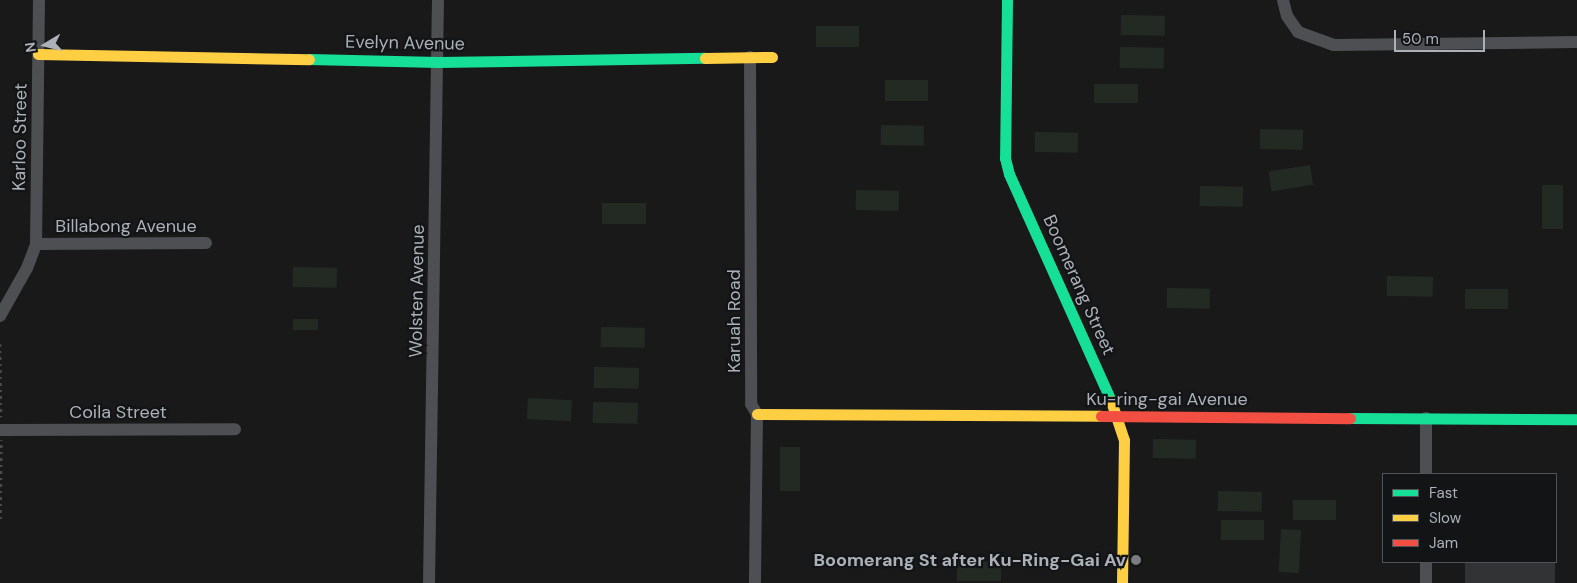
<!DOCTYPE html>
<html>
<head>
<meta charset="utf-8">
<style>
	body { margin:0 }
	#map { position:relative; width:1577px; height:583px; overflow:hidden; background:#19191a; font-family:"DM Sans",sans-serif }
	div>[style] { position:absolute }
	.green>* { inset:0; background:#232a24; transform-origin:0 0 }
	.building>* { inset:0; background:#323334 }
	.path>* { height:2.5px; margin-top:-1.25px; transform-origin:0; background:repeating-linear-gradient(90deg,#494b4d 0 2.5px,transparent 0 6.5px) }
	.street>* { height:12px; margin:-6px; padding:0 6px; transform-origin:6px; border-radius:6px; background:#4e4f52 }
	.fast>* { height:11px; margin:-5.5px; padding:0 5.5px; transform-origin:5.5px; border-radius:5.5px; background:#16e098 }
	.slow>* { height:11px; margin:-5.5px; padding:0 5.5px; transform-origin:5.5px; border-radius:5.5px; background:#ffcf43 }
	.jam>* { height:11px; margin:-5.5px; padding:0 5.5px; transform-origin:5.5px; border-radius:5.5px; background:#f24e42 }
	.dots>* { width:14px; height:14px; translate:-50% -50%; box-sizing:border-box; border:2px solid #131416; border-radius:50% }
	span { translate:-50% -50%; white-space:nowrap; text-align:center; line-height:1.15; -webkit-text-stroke:4.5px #131416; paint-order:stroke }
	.street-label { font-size:18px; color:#acb1b9 }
	.poi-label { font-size:18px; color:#acb1b9; font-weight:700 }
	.right { translate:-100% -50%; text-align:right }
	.legend { position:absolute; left:1382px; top:473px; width:175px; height:90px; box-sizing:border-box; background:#131416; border:1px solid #505357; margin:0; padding:6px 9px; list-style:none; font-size:15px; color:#acb1b9 }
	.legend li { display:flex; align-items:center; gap:10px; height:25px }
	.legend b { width:25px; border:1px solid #505357 }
	.north { position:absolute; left:20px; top:20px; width:50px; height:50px; -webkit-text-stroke:4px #131416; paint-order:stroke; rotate:261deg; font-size:14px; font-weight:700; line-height:20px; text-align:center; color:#acb1b9 }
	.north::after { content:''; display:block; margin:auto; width:18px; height:22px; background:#acb1b9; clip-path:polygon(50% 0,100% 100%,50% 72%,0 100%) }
	.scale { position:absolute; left:1394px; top:30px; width:91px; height:22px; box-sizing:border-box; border:2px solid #acb1b9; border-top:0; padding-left:6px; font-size:15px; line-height:18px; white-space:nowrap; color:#acb1b9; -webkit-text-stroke:4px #131416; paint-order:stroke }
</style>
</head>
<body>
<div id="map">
	<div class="green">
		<i style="left:1121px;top:15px;width:44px;height:20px;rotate:1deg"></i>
		<i style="left:816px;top:26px;width:43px;height:21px"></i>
		<i style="left:1120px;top:47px;width:44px;height:21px;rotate:1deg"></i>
		<i style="left:885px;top:80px;width:43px;height:21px"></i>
		<i style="left:1094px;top:84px;width:44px;height:19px"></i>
		<i style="left:881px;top:125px;width:43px;height:20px;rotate:1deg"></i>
		<i style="left:1260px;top:129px;width:43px;height:20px;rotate:1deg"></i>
		<i style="left:1035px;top:132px;width:43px;height:20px;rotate:1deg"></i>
		<i style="left:1310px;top:165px;width:20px;height:42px;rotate:81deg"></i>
		<i style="left:1542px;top:185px;width:21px;height:44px"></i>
		<i style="left:1200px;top:186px;width:43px;height:20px;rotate:1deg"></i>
		<i style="left:856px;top:190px;width:43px;height:20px;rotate:1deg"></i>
		<i style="left:602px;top:203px;width:44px;height:21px"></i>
		<i style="left:293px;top:267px;width:44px;height:20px;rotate:1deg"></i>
		<i style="left:1387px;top:276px;width:46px;height:20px;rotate:1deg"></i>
		<i style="left:1167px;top:288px;width:43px;height:20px;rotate:1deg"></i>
		<i style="left:1465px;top:289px;width:43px;height:20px"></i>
		<i style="left:293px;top:319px;width:25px;height:11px"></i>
		<i style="left:601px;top:327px;width:44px;height:20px;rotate:1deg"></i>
		<i style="left:594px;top:367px;width:45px;height:21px;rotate:1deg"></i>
		<i style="left:528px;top:398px;width:44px;height:21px;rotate:3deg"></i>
		<i style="left:593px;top:402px;width:45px;height:21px;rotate:1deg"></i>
		<i style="left:1153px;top:439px;width:43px;height:19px;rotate:1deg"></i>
		<i style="left:780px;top:447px;width:20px;height:44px"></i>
		<i style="left:1218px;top:491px;width:44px;height:20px;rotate:1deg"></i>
		<i style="left:1293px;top:500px;width:43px;height:20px"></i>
		<i style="left:1221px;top:520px;width:43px;height:20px"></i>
		<i style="left:1281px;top:529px;width:20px;height:43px;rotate:3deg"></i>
		<i style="left:957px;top:561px;width:44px;height:20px"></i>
	</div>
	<div class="building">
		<i style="clip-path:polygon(1521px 562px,1555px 562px,1555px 583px,1465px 583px,1465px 563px)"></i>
	</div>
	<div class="path">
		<i style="left:0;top:344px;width:73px;rotate:89.2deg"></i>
		<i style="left:0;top:519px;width:79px;rotate:-89.3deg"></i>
	</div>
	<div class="street">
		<i style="left:1283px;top:0;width:16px;rotate:76deg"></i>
		<i style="left:1287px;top:16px;width:19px;rotate:55deg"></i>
		<i style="left:1298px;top:32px;width:38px;rotate:20deg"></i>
		<i style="left:1334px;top:45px;width:243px;rotate:-0.7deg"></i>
		<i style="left:750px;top:57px;width:347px;rotate:89.8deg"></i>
		<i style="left:751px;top:404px;width:12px;rotate:59deg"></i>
		<i style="left:757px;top:414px;width:169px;rotate:90.7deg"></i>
		<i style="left:36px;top:244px;width:244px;rotate:-89.3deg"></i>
		<i style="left:0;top:316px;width:55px;rotate:-60.6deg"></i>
		<i style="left:27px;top:268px;width:26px;rotate:-69deg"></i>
		<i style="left:36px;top:244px;width:170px;rotate:-0.3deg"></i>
		<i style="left:1426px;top:418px;width:56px;rotate:90deg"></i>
		<i style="left:0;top:430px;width:235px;rotate:-0.2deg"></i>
		<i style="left:1426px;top:562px;width:21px;rotate:90deg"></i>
		<i style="left:429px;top:583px;width:583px;rotate:-89.12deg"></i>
	</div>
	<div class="fast">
		<i style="left:1007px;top:0;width:158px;rotate:90.7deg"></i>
		<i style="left:1005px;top:158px;width:16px;rotate:76deg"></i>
		<i style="left:1009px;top:174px;width:249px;rotate:65.8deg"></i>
		<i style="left:309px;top:59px;width:129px;rotate:1.3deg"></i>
		<i style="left:438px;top:62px;width:267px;rotate:-0.9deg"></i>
		<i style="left:1350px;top:418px;width:227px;rotate:0.3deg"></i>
	</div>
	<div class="slow">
		<i style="left:38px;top:54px;width:271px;rotate:1.1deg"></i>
		<i style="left:705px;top:58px;width:67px;rotate:-0.9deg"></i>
		<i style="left:1111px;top:401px;width:41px;rotate:71.6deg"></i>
		<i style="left:1124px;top:440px;width:143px;rotate:90.8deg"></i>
		<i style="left:757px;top:414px;width:344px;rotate:0.3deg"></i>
	</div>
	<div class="jam">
		<i style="left:1101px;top:416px;width:249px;rotate:0.5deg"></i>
	</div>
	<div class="dots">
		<i style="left:1136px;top:560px;background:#797c81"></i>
	</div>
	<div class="street-label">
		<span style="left:405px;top:43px;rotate:1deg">Evelyn Avenue</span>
		<span style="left:20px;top:137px;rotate:-89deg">Karloo Street</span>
		<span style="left:126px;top:226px">Billabong Avenue</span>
		<span style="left:1079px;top:285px;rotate:66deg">Boomerang Street</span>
		<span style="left:417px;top:291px;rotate:-89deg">Wolsten Avenue</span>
		<span style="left:734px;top:321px;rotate:-90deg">Karuah Road</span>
		<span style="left:1167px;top:399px">Ku-ring-gai Avenue</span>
		<span style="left:118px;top:412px">Coila Street</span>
	</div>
	<div class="poi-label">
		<span class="right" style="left:1126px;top:560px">Boomerang St after Ku-Ring-Gai Av</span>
	</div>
	<ul class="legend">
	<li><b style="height:6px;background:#16e098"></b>Fast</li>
	<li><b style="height:6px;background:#ffcf43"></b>Slow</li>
	<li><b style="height:6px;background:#f24e42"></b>Jam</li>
	</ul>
	<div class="north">N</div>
	<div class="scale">50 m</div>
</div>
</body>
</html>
